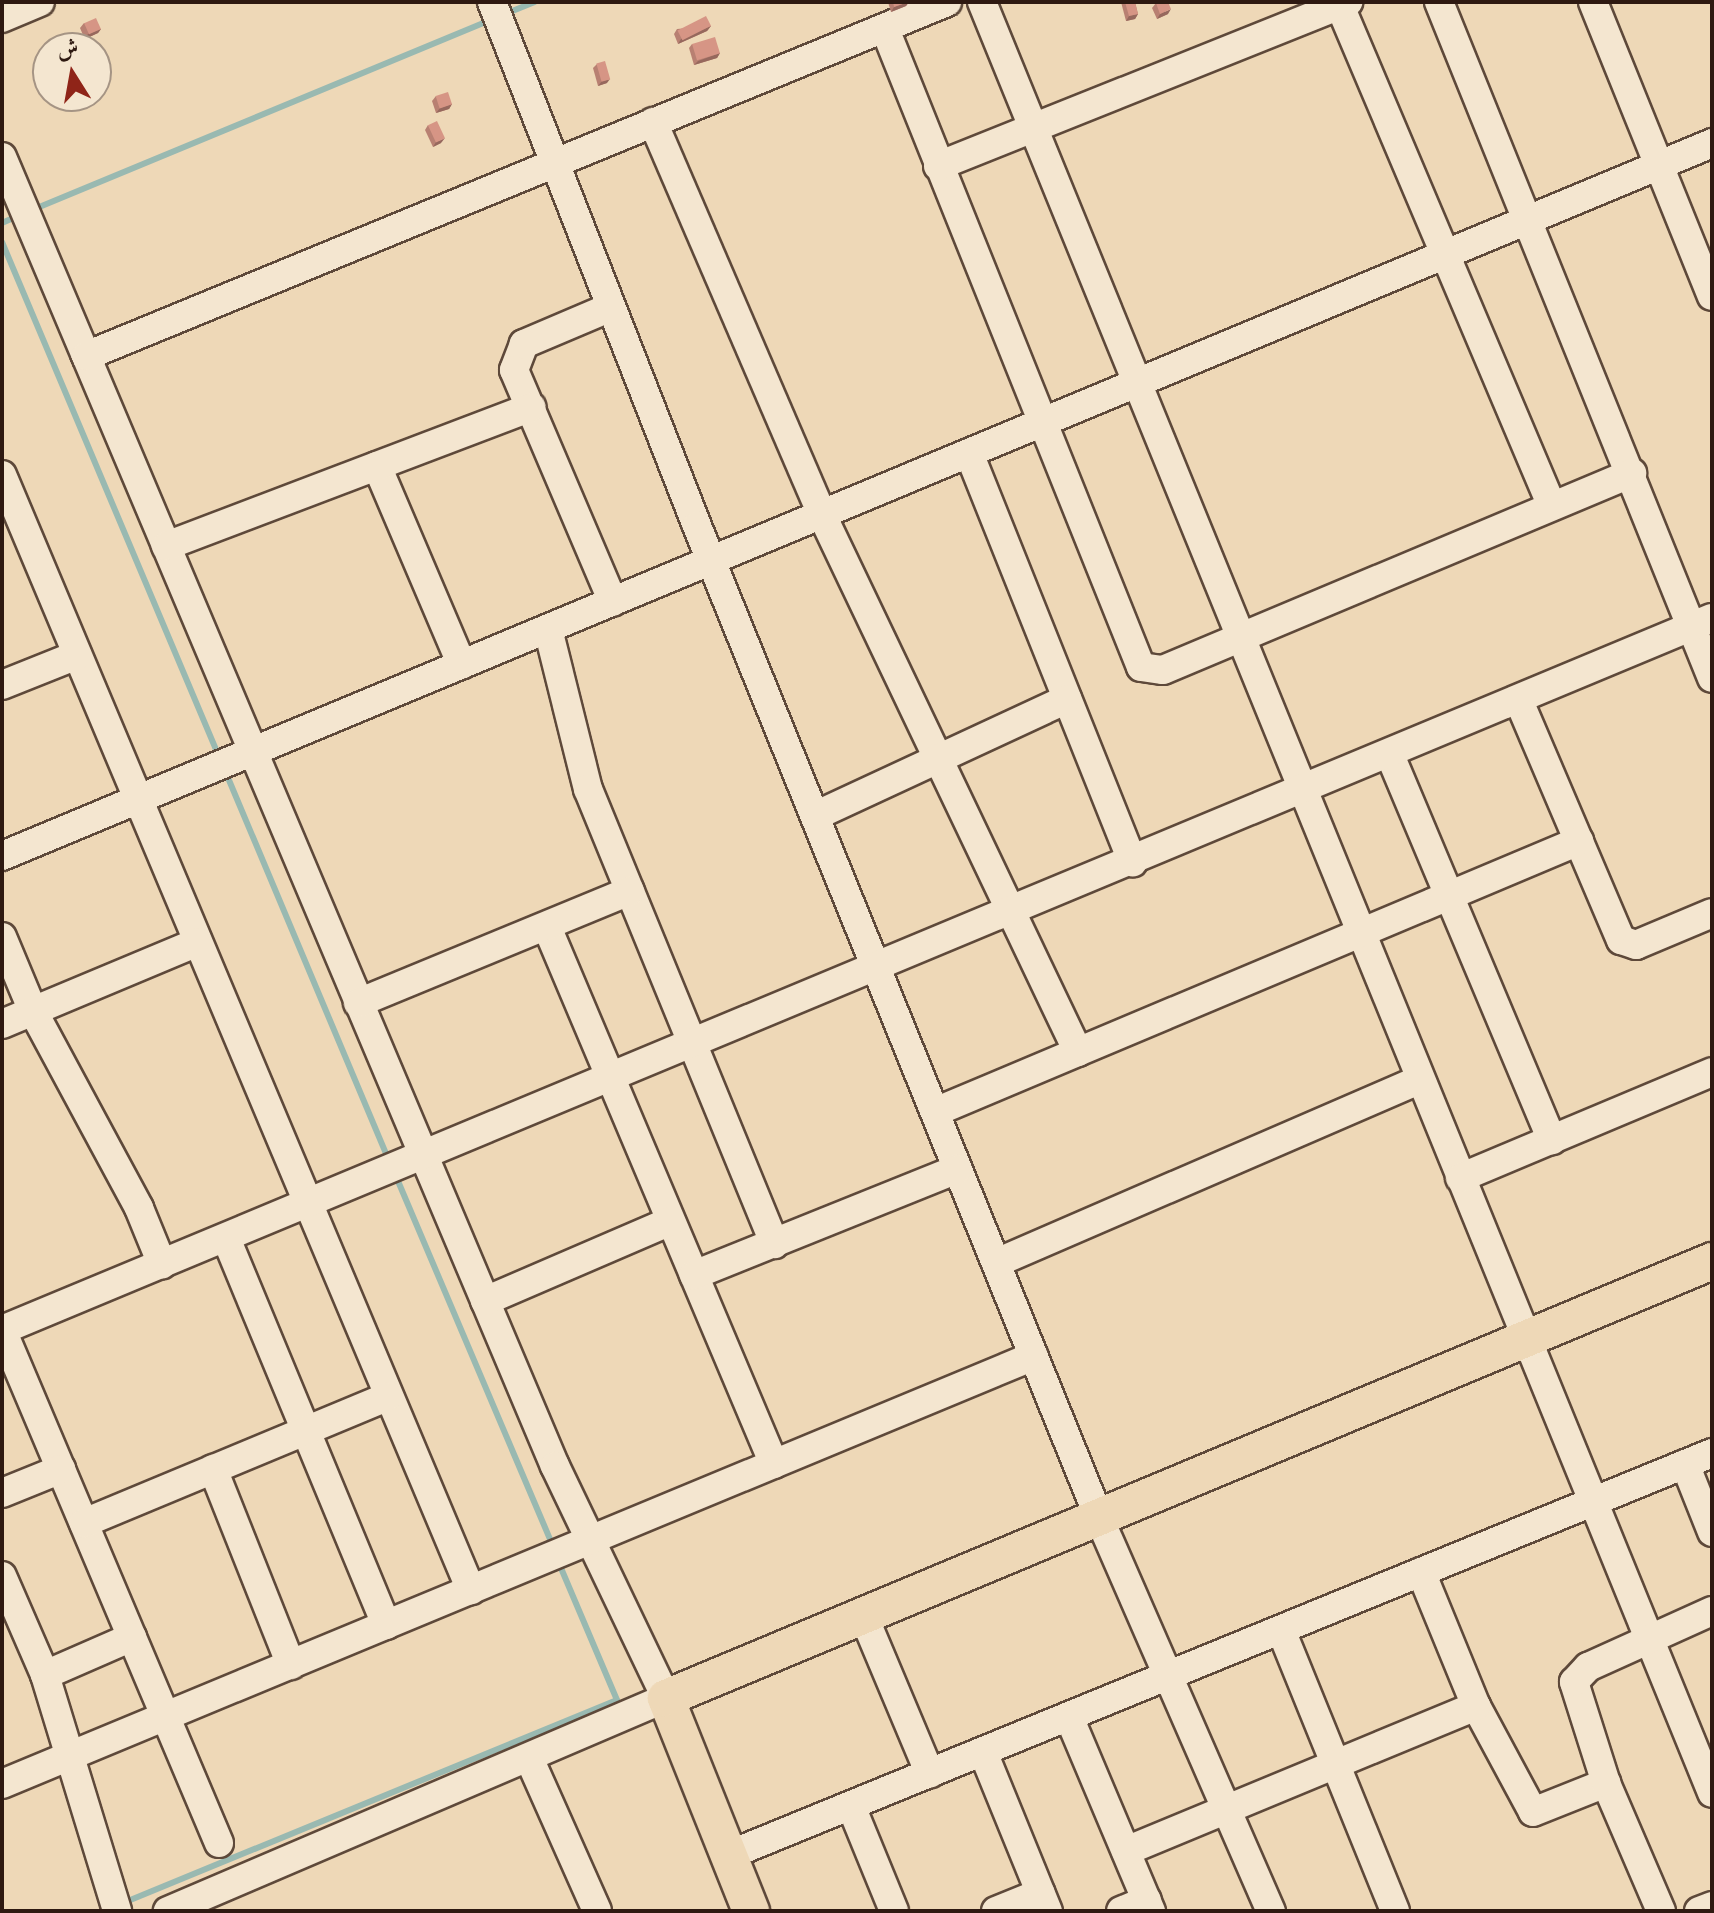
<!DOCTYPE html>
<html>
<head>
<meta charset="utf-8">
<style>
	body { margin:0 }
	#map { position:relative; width:1714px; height:1913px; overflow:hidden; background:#eed8b7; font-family:Vollkorn,Amiri,serif }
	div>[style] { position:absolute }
	.stream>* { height:6px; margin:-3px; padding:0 3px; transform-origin:3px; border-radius:3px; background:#99b9b1 }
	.roads { filter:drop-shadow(2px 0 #5e493a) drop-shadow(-2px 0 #5e493a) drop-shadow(0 2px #5e493a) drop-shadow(0 -2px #5e493a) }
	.minor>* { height:28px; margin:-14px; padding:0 14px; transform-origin:14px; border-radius:14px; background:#f4e6d0 }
	.major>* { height:36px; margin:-18px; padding:0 18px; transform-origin:18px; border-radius:18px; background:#eed8b7 }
	.wall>* { inset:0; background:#b88072 }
	.shaded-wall>* { inset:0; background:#96685d }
	.building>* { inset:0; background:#d69585; transform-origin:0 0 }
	span { translate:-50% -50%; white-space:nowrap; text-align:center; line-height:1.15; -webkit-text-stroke:6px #f4e6d0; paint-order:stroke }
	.frame { position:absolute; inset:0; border:4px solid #2e1911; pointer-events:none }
	.north { position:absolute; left:32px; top:32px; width:80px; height:80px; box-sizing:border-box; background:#f4e6d0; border:2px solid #a59484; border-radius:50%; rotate:349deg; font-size:22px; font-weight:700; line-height:32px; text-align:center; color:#2e1911 }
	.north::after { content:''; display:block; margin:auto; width:28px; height:36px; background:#8f2418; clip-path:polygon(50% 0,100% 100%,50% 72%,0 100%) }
</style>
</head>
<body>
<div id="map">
	<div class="stream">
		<i style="left:505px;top:14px;width:32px;rotate:-22deg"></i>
		<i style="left:32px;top:210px;width:497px;rotate:-22.5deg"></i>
		<i style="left:2px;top:223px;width:17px;rotate:-24deg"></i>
		<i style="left:2px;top:242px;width:561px;rotate:67.14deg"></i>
		<i style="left:226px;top:773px;width:420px;rotate:67.2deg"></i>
		<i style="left:395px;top:1174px;width:405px;rotate:67deg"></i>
		<i style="left:123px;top:1903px;width:534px;rotate:-22.34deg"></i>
		<i style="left:617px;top:1700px;width:151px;rotate:-113deg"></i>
	</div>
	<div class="roads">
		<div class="minor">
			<i style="left:492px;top:2px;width:563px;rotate:68.63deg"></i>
			<i style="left:697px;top:526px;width:1073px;rotate:67.93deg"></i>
			<i style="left:1100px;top:1520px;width:427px;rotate:66.4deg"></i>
			<i style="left:982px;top:2px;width:1934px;rotate:67.82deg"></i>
			<i style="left:1439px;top:2px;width:729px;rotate:68.01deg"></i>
			<i style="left:1593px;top:2px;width:317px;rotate:68deg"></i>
			<i style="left:1340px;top:6px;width:541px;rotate:67.04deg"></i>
			<i style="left:2px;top:18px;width:41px;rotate:-22.8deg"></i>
			<i style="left:885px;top:29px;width:687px;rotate:68.14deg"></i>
			<i style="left:1141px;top:667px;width:22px;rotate:8deg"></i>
			<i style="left:1163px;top:670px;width:509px;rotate:-22.78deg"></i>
			<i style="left:653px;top:122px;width:428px;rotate:66.7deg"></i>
			<i style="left:822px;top:515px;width:595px;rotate:64.51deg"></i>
			<i style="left:2px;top:157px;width:1421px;rotate:67.1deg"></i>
			<i style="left:555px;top:1466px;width:257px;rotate:64.4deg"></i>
			<i style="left:666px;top:1698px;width:542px;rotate:156.84deg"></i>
			<i style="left:938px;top:166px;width:442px;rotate:-21.8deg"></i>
			<i style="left:611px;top:307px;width:95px;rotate:157deg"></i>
			<i style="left:524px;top:344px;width:28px;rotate:111deg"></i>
			<i style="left:514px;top:370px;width:252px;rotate:66.9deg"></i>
			<i style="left:86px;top:356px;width:931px;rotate:-22.35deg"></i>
			<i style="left:969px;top:453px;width:441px;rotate:68.2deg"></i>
			<i style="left:377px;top:466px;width:216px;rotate:66.9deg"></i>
			<i style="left:2px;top:475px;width:1210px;rotate:67.19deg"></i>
			<i style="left:166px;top:546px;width:391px;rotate:-20.8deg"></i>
			<i style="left:548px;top:629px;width:165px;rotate:76deg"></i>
			<i style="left:588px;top:789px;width:492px;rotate:67.7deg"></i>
			<i style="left:2px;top:685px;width:81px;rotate:-21.8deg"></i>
			<i style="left:1519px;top:701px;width:260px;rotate:66.9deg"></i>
			<i style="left:1621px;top:940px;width:16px;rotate:18deg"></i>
			<i style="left:1636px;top:945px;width:82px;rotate:-22.8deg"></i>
			<i style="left:1390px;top:755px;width:418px;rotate:67.2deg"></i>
			<i style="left:815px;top:816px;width:278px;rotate:-24.9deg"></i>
			<i style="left:2px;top:856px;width:1853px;rotate:-22.63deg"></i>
			<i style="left:547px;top:927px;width:583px;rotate:67.09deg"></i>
			<i style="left:2px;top:937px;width:80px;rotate:67.3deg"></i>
			<i style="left:33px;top:1011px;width:224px;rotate:61.7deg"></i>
			<i style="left:139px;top:1208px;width:61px;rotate:67.7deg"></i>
			<i style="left:358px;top:1003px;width:294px;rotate:-22.4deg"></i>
			<i style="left:2px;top:1024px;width:212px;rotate:-22.7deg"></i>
			<i style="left:935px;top:1112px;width:699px;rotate:-22.82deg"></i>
			<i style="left:1460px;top:1178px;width:273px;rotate:-22.8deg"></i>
			<i style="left:226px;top:1238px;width:419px;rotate:67.5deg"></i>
			<i style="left:996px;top:1263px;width:461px;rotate:-23.4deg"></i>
			<i style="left:694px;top:1275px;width:284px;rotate:-21.9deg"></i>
			<i style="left:485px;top:1301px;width:202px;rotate:-23.3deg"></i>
			<i style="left:2px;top:1330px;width:1852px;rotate:-22.61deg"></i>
			<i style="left:2px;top:1330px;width:557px;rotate:67.07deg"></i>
			<i style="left:1685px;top:1464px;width:73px;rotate:68.3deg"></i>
			<i style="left:213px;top:1469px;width:211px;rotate:68.3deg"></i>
			<i style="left:2px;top:1493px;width:64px;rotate:-22.1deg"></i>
			<i style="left:84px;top:1523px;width:330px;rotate:-22.6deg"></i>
			<i style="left:2px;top:1576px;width:108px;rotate:66.5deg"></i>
			<i style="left:45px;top:1675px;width:247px;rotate:73deg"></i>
			<i style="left:864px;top:1617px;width:170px;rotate:67.2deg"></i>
			<i style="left:1281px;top:1630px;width:303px;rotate:67.9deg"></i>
			<i style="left:45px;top:1675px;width:95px;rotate:-23.6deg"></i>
			<i style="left:1476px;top:1706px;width:120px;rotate:61.7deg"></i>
			<i style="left:1533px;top:1812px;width:79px;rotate:-21.7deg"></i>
			<i style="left:1069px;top:1717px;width:211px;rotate:67.1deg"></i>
			<i style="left:983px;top:1752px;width:172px;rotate:67.8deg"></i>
			<i style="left:529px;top:1758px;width:167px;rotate:66deg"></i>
			<i style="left:2px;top:1784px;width:1117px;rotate:-22.53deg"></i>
			<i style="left:851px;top:1806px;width:113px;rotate:67.7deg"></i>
			<i style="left:1126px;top:1851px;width:379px;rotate:-22.5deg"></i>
			<i style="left:1476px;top:1706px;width:145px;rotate:-112.3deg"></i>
			<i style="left:729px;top:1855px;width:1062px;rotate:-22.24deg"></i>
			<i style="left:996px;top:1911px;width:48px;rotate:-22.2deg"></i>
			<i style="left:1121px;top:1911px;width:28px;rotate:-23deg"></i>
			<i style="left:1661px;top:1911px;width:139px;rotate:-113.3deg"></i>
			<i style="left:1606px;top:1783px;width:106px;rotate:-107.6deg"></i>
			<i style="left:1574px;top:1682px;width:21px;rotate:-47deg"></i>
			<i style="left:1588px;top:1667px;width:136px;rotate:-24.3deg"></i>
			<i style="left:1699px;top:1911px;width:14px;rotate:-21deg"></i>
		</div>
		<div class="major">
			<i style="left:751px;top:1911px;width:229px;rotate:-111.8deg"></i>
			<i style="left:666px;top:1698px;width:1134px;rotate:-22.67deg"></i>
		</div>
	</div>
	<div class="wall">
		<i style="clip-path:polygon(888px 2px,909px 2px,906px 6px,891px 12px)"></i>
		<i style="clip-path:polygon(1121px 2px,1135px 2px,1138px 14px,1135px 19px,1126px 21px)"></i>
		<i style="clip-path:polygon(1156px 3px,1168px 14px,1157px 19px,1152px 8px)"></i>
		<i style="clip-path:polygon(84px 23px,101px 29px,98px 33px,87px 38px,90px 47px,90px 48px,73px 48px,71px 43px,74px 38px,83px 35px,80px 28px)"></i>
		<i style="clip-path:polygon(711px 26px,707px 31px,678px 44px,674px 34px,677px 29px)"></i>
		<i style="clip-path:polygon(692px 44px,720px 53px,717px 58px,694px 65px,689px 48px)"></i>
		<i style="clip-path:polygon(597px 64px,607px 83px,598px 86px,593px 68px)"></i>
		<i style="clip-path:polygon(436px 96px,452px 104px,449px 109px,436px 113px,432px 101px)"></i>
		<i style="clip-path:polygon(428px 125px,441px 143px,433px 147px,425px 130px)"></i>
	</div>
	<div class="shaded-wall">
		<i style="clip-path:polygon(909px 2px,906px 6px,891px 12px,894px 7px)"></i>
		<i style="clip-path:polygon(1171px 9px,1168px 14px,1157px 19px,1160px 14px)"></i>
		<i style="clip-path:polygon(1138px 14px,1135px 19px,1126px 21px,1129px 16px)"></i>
		<i style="clip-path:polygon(711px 26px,707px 31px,678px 44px,681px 39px)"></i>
		<i style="clip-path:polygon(101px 29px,98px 33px,85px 39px,88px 34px)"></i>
		<i style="clip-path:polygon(720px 53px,717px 58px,694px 65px,698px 61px)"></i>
		<i style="clip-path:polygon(610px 79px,607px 83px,598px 86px,602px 81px)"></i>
		<i style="clip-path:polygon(452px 104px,449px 109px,436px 113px,440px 108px)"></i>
		<i style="clip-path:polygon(445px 138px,441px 143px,433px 147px,436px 142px)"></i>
	</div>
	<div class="building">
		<i style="clip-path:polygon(893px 2px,908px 2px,894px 7px)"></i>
		<i style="clip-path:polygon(1125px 2px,1135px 2px,1138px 14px,1129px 16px)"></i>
		<i style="clip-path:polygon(1159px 2px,1168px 2px,1171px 9px,1160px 14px,1156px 3px)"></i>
		<i style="left:706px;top:16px;width:11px;height:32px;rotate:63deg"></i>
		<i style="left:96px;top:18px;width:12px;height:13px;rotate:66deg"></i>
		<i style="clip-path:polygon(85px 34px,90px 47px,78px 48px,74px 38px)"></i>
		<i style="left:715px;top:37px;width:17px;height:24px;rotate:73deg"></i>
		<i style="left:605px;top:61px;width:19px;height:9px;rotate:74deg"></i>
		<i style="left:448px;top:92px;width:13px;height:13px;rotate:72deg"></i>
		<i style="left:437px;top:121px;width:19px;height:10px;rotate:65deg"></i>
	</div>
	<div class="frame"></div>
	<div class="north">ش</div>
</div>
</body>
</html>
